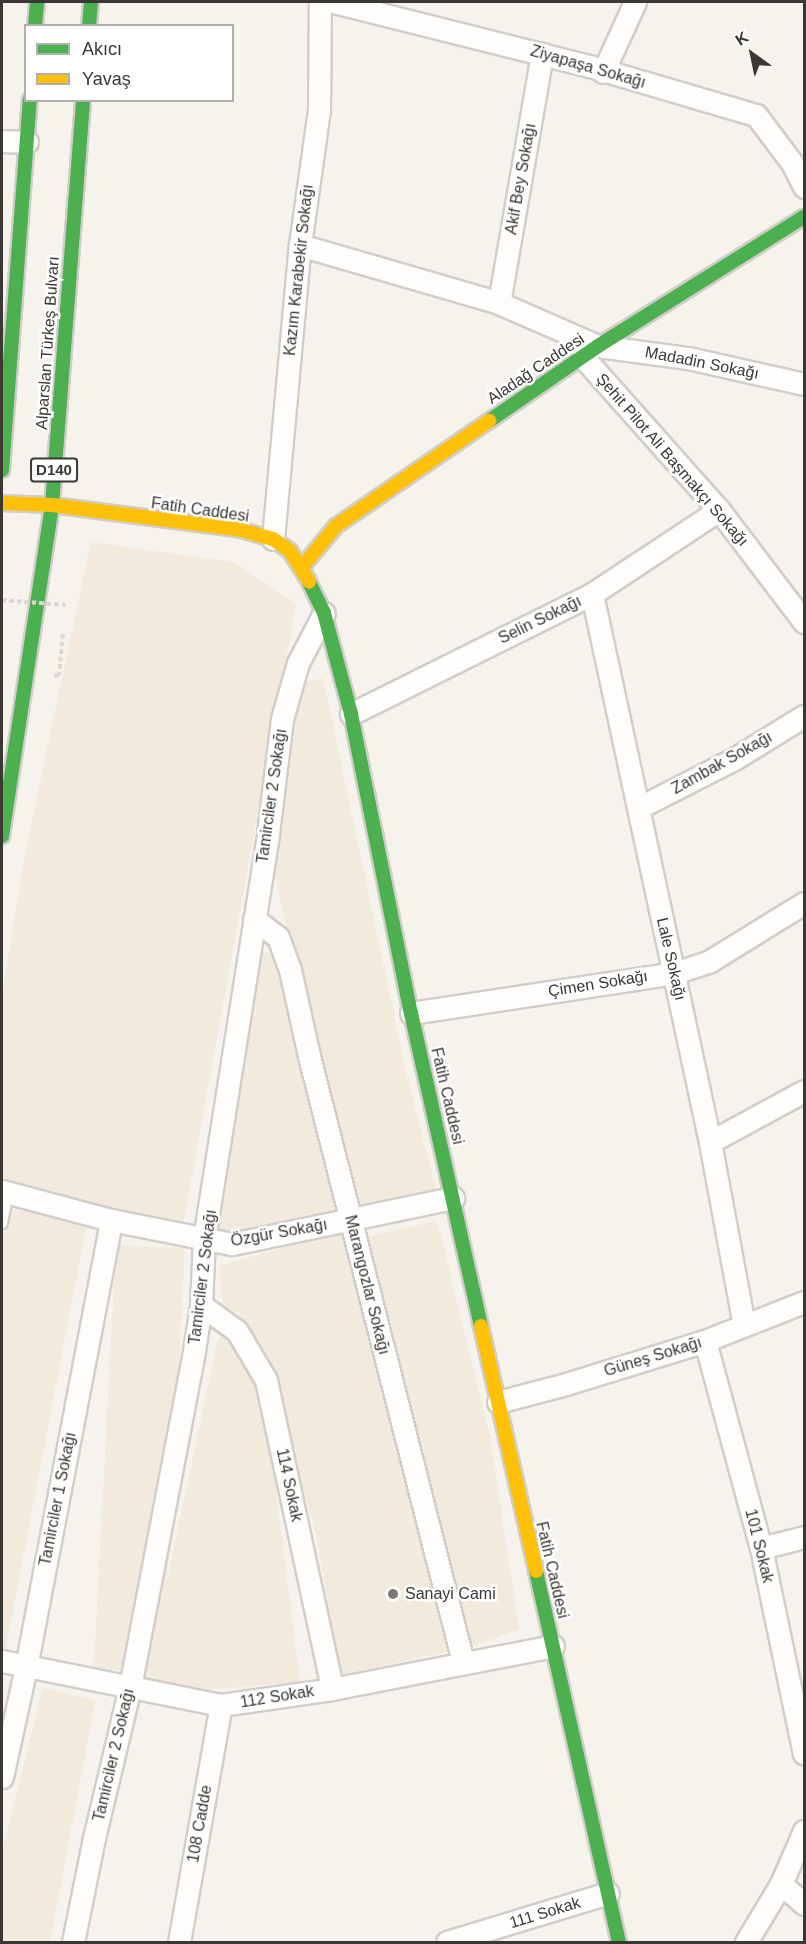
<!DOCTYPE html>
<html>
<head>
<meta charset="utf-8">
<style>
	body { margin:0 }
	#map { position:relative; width:806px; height:1944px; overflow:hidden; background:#f6f3ec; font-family:Helvetica,sans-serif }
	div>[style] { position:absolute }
	.industrial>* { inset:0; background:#f2eadc; transform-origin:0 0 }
	.path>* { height:4px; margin-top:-2px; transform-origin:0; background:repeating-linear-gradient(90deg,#d9d8d6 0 4.5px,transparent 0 7.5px) }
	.roads { filter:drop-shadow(2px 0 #d1cec9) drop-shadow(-2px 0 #d1cec9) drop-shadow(0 2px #d1cec9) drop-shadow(0 -2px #d1cec9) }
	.lane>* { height:10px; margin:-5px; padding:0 5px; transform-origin:5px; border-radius:5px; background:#fefdfc }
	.street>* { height:21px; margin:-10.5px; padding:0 10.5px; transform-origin:10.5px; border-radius:10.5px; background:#fefdfc }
	.fast>* { height:14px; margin:-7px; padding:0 7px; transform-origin:7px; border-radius:7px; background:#4caf50 }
	.slow>* { height:14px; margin:-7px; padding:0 7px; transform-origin:7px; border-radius:7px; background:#ffc107 }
	.path-bridge>* { height:4px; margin-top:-2px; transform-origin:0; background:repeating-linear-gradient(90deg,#d9d8d6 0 4.5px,transparent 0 7.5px) }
	.dots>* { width:16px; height:16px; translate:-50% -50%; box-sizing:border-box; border:3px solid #fff; border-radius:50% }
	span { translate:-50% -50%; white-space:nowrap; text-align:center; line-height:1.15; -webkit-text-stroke:5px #fff; paint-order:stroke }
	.shield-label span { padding:2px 4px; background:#fff; border:2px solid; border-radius:4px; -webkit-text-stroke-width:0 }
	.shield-label { font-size:15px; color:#3a3834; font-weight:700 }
	.street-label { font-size:16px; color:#3a3834 }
	.poi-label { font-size:16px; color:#3a3834 }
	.left { translate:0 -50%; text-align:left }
	.frame { position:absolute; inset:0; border:3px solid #3a3834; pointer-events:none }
	.legend { position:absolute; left:24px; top:24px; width:210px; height:78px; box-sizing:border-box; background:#fff; border:2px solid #b0afae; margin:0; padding:8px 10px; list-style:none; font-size:18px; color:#3a3834 }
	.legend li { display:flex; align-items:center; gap:12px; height:30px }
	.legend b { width:30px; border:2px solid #b0afae }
	.north { position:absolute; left:722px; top:24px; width:60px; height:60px; -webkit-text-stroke:4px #fff; paint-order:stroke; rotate:327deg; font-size:16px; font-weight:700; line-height:24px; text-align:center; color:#3a3834 }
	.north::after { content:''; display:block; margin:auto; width:21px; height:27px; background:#3a3834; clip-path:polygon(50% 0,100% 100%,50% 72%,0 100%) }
</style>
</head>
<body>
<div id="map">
	<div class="industrial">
		<i style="clip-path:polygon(91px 542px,233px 562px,296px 604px,183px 1225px,67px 1204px,2px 1184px,2px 996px,26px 849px)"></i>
		<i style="clip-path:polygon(323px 678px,406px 1073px,436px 1189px,354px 1205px,270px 857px,281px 810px,299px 683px)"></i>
		<i style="clip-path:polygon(276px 950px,335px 1209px,216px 1237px,258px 954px)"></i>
		<i style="clip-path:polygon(2px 1207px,87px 1222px,4px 1657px,2px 1656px)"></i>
		<i style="clip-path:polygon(437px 1221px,489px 1432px,519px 1629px,466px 1649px,360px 1238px)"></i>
		<i style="clip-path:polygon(342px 1231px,450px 1651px,340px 1675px,317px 1539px,278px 1398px,253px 1350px,239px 1312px,223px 1308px,219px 1266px)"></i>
		<i style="left:116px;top:1245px;width:69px;height:424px;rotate:3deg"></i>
		<i style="clip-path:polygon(225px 1324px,263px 1384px,300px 1682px,181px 1692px,145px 1685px,217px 1344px)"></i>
		<i style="clip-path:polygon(43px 1688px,95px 1701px,50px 1942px,2px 1942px,2px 1852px)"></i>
	</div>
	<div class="path">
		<i style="left:54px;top:675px;width:5px;rotate:11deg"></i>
		<i style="left:59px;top:676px;width:44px;rotate:-84.8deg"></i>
	</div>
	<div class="roads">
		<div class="lane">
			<i style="left:2px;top:1223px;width:31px;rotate:-79deg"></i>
		</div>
		<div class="street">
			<i style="left:334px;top:2px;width:263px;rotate:14.1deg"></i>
			<i style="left:589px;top:66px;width:174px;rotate:16.4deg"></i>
			<i style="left:756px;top:115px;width:60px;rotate:53.1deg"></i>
			<i style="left:792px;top:163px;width:27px;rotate:63deg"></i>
			<i style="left:603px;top:72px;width:77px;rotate:-65.4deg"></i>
			<i style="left:2px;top:141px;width:25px;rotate:2deg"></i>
			<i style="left:300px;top:245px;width:207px;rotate:16.2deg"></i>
			<i style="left:499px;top:303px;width:108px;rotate:23.5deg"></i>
			<i style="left:598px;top:346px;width:91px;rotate:7.6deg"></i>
			<i style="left:688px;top:358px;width:119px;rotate:12.6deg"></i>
			<i style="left:499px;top:303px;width:253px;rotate:-80.2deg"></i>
			<i style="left:583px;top:357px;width:205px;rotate:48.4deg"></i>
			<i style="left:719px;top:510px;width:141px;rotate:52.8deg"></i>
			<i style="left:273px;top:539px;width:295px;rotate:-84.8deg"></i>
			<i style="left:300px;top:245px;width:136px;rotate:-82deg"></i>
			<i style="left:319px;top:110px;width:108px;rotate:-89.5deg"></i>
			<i style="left:592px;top:594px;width:561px;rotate:77.85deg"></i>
			<i style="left:710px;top:1142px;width:186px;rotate:79.5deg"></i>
			<i style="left:351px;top:714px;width:269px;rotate:-26.5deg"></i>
			<i style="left:592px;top:594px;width:152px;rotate:-33.5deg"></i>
			<i style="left:638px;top:808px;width:108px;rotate:-27deg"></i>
			<i style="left:734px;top:759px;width:82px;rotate:-31.6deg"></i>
			<i style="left:254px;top:919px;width:30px;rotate:37deg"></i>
			<i style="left:278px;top:937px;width:35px;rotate:70deg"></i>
			<i style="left:290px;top:970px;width:88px;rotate:77.5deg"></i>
			<i style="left:309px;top:1056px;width:625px;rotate:75.74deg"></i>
			<i style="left:411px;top:1013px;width:266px;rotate:-8.6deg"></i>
			<i style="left:674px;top:973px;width:38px;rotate:-18deg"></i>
			<i style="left:710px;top:961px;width:110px;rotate:-31.7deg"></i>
			<i style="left:710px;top:1142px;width:107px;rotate:-28.5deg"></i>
			<i style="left:2px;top:1191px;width:113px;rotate:14.9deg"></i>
			<i style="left:111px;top:1220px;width:123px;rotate:11.2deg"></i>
			<i style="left:232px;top:1244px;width:226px;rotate:-11.8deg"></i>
			<i style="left:201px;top:1305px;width:44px;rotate:35.8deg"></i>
			<i style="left:237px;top:1331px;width:57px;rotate:59.4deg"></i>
			<i style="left:266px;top:1380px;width:316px;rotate:77.9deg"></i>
			<i style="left:705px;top:1341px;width:214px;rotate:74.9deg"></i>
			<i style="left:761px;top:1548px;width:210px;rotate:78.2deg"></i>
			<i style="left:498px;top:1402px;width:70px;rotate:-14.8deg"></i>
			<i style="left:566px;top:1384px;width:145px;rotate:-17.2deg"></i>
			<i style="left:705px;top:1341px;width:106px;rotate:-21.5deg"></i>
			<i style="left:761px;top:1548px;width:44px;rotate:-14.3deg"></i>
			<i style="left:2px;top:1661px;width:223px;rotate:11.4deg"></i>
			<i style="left:221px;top:1705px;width:112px;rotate:-8.2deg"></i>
			<i style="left:332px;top:1689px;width:225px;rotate:-11deg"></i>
			<i style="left:2px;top:1777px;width:113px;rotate:-77.7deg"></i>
			<i style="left:26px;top:1667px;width:455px;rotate:-79.2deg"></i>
			<i style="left:781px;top:1884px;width:30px;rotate:41deg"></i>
			<i style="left:73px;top:1942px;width:106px;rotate:-78.6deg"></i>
			<i style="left:94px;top:1838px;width:155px;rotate:-76.6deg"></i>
			<i style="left:130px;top:1687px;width:342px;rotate:-79.2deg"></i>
			<i style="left:194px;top:1351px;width:47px;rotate:-81.3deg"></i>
			<i style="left:201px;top:1305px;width:66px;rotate:-87.4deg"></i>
			<i style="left:204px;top:1239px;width:411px;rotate:-81deg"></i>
			<i style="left:268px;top:833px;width:115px;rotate:-83deg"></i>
			<i style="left:282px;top:719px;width:58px;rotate:-74.1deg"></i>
			<i style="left:298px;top:663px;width:56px;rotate:-62.5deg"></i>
			<i style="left:179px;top:1942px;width:241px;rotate:-80deg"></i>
			<i style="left:447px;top:1942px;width:168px;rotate:-16.9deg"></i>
			<i style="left:746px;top:1942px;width:68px;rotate:-58.9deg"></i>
			<i style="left:781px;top:1884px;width:58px;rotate:-66.5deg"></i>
		</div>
		<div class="fast">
			<i style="left:35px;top:26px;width:24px;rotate:-85deg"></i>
			<i style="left:89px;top:26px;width:24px;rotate:-85deg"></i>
			<i style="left:489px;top:421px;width:132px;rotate:-34.5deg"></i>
			<i style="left:598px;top:346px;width:243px;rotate:-32.1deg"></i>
			<i style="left:2px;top:470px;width:371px;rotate:-85.7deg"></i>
			<i style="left:309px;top:582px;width:34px;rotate:64deg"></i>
			<i style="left:324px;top:613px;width:105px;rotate:75deg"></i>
			<i style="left:351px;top:714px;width:305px;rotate:78.7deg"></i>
			<i style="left:411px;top:1013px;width:321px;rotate:77.4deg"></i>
			<i style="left:2px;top:836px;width:335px;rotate:-81.4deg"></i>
			<i style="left:52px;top:505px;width:406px;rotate:-85.6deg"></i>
			<i style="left:536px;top:1571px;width:380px;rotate:77.4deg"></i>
		</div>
		<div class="slow">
			<i style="left:2px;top:503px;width:50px;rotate:2.3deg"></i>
			<i style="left:52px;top:505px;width:188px;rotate:7.4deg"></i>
			<i style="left:238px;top:529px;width:36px;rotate:16deg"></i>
			<i style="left:273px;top:539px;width:21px;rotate:35deg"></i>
			<i style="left:290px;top:551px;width:36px;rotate:58deg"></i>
			<i style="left:302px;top:567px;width:53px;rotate:-50.3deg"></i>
			<i style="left:336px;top:526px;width:186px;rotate:-34.5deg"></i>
			<i style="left:481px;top:1326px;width:251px;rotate:77.3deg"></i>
		</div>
	</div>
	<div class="path-bridge">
		<i style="left:2px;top:600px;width:64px;rotate:4.5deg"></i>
	</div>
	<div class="dots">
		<i style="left:393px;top:1594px;background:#7c7974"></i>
	</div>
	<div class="shield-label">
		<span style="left:54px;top:470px">D140</span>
	</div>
	<div class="street-label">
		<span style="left:588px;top:67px;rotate:16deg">Ziyapaşa Sokağı</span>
		<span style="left:521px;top:179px;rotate:-80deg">Akif Bey Sokağı</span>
		<span style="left:299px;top:270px;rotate:-84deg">Kazım Karabekir Sokağı</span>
		<span style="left:48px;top:343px;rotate:-86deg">Alparslan Türkeş Bulvarı</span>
		<span style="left:702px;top:363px;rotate:11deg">Madadin Sokağı</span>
		<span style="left:536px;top:369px;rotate:-34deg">Aladağ Caddesi</span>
		<span style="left:672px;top:460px;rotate:49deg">Şehit Pilot Ali Başmakçı Sokağı</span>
		<span style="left:200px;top:510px;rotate:8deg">Fatih Caddesi</span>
		<span style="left:540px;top:620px;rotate:-26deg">Selin Sokağı</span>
		<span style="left:722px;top:763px;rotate:-29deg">Zambak Sokağı</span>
		<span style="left:272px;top:796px;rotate:-82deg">Tamirciler 2 Sokağı</span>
		<span style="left:671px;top:959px;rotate:77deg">Lale Sokağı</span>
		<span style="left:598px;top:984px;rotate:-9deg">Çimen Sokağı</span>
		<span style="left:447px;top:1096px;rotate:77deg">Fatih Caddesi</span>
		<span style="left:279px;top:1233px;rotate:-10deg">Özgür Sokağı</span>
		<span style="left:203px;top:1277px;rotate:-83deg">Tamirciler 2 Sokağı</span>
		<span style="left:367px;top:1285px;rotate:76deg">Marangozlar Sokağı</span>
		<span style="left:653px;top:1357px;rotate:-17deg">Güneş Sokağı</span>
		<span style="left:289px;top:1485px;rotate:78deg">114 Sokak</span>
		<span style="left:58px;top:1499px;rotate:-79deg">Tamirciler 1 Sokağı</span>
		<span style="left:759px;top:1546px;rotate:76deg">101 Sokak</span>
		<span style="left:552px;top:1570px;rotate:77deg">Fatih Caddesi</span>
		<span style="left:277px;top:1697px;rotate:-9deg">112 Sokak</span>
		<span style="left:114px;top:1755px;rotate:-77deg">Tamirciler 2 Sokağı</span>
		<span style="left:200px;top:1824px;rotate:-80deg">108 Cadde</span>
		<span style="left:545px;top:1913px;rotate:-17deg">111 Sokak</span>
	</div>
	<div class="poi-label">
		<span class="left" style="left:405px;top:1594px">Sanayi Cami</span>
	</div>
	<div class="frame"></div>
	<ul class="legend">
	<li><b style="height:8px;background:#4caf50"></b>Akıcı</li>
	<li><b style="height:8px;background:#ffc107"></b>Yavaş</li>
	</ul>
	<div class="north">K</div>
</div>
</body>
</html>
